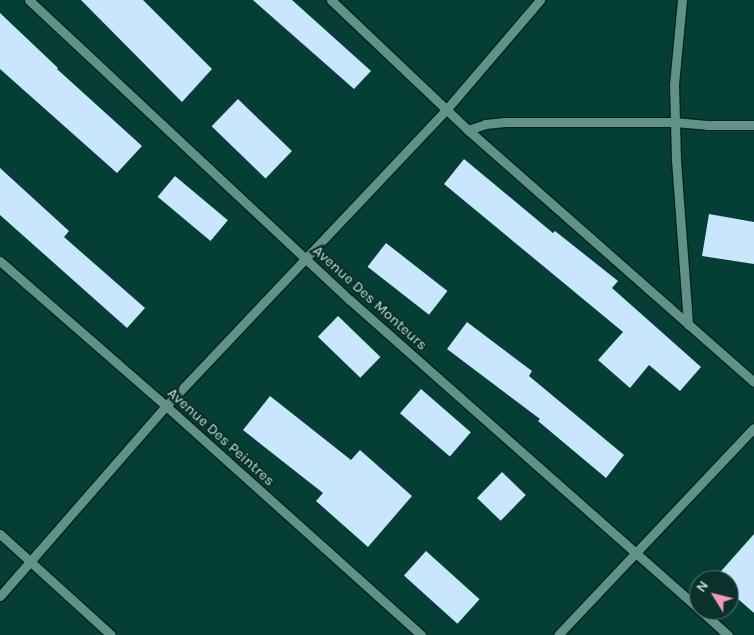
<!DOCTYPE html>
<html>
<head>
<meta charset="utf-8">
<style>
	body { margin:0 }
	#map { position:relative; width:754px; height:635px; overflow:hidden; background:#053e35; font-family:Karla,sans-serif }
	div>[style] { position:absolute }
	.building>* { inset:0; background:#c8e6fc; transform-origin:0 0 }
	.roads { filter:drop-shadow(1px 0 #06211d) drop-shadow(-1px 0 #06211d) drop-shadow(0 1px #06211d) drop-shadow(0 -1px #06211d) }
	.minor>* { height:9px; margin:-4.5px; padding:0 4.5px; transform-origin:4.5px; border-radius:4.5px; background:#609288 }
	span { translate:-50% -50%; white-space:nowrap; text-align:center; line-height:1.15; -webkit-text-stroke:5px #0a322b; paint-order:stroke }
	.street-label { font-size:15px; color:#c1dad4 }
	.north { position:absolute; left:689px; top:570px; width:50px; height:50px; box-sizing:border-box; background:#0a322b; border:1px solid #53756f; border-radius:50%; rotate:306deg; font-size:14px; font-weight:700; line-height:20px; text-align:center; color:#c1dad4 }
	.north::after { content:''; display:block; margin:auto; width:18px; height:22px; background:#f09ab5; clip-path:polygon(50% 0,100% 100%,50% 72%,0 100%) }
</style>
</head>
<body>
<div id="map">
	<div class="building">
		<i style="clip-path:polygon(81px 0,143px 0,212px 69px,182px 102px)"></i>
		<i style="clip-path:polygon(253px 0,292px 0,371px 71px,354px 89px)"></i>
		<i style="clip-path:polygon(0 13px,58px 68px,57px 69px,142px 146px,117px 173px,0 69px)"></i>
		<i style="left:238px;top:99px;width:75px;height:38px;rotate:44deg"></i>
		<i style="clip-path:polygon(464px 159px,553px 233px,555px 231px,618px 281px,612px 288px,701px 367px,680px 391px,649px 365px,630px 388px,598px 360px,623px 332px,444px 184px)"></i>
		<i style="clip-path:polygon(0 168px,69px 231px,64px 237px,145px 308px,127px 328px,0 215px)"></i>
		<i style="left:175px;top:176px;width:69px;height:27px;rotate:40deg"></i>
		<i style="clip-path:polygon(709px 214px,754px 222px,754px 264px,702px 256px)"></i>
		<i style="left:386px;top:243px;width:78px;height:30px;rotate:38deg"></i>
		<i style="left:338px;top:316px;width:59px;height:29px;rotate:44deg"></i>
		<i style="clip-path:polygon(467px 322px,532px 371px,529px 376px,624px 455px,606px 478px,538px 421px,540px 419px,447px 349px)"></i>
		<i style="left:421px;top:389px;width:66px;height:32px;rotate:41deg"></i>
		<i style="clip-path:polygon(270px 396px,351px 460px,360px 450px,412px 496px,368px 547px,316px 501px,323px 493px,243px 430px)"></i>
		<i style="left:502px;top:472px;width:33px;height:36px;rotate:44deg"></i>
		<i style="clip-path:polygon(754px 534px,754px 613px,729px 591px,729px 580px,715px 578px)"></i>
		<i style="left:426px;top:551px;width:72px;height:33px;rotate:42deg"></i>
	</div>
	<div class="roads">
		<div class="minor">
			<i style="left:29px;top:0;width:439px;rotate:43.1deg"></i>
			<i style="left:350px;top:300px;width:466px;rotate:41.5deg"></i>
			<i style="left:331px;top:0;width:189px;rotate:43.5deg"></i>
			<i style="left:468px;top:130px;width:381px;rotate:41.4deg"></i>
			<i style="left:682px;top:0;width:84px;rotate:95.4deg"></i>
			<i style="left:674px;top:84px;width:76px;rotate:88.5deg"></i>
			<i style="left:676px;top:160px;width:165px;rotate:85.8deg"></i>
			<i style="left:468px;top:130px;width:18px;rotate:-19deg"></i>
			<i style="left:485px;top:124px;width:20px;rotate:-6deg"></i>
			<i style="left:505px;top:122px;width:169px"></i>
			<i style="left:674px;top:122px;width:33px;rotate:5deg"></i>
			<i style="left:707px;top:125px;width:47px"></i>
			<i style="left:0;top:261px;width:220px;rotate:41.1deg"></i>
			<i style="left:166px;top:406px;width:343px;rotate:41.9deg"></i>
			<i style="left:0;top:534px;width:150px;rotate:42.3deg"></i>
			<i style="left:0;top:596px;width:252px;rotate:-48.9deg"></i>
			<i style="left:166px;top:406px;width:407px;rotate:-46.6deg"></i>
			<i style="left:446px;top:110px;width:145px;rotate:-49.5deg"></i>
			<i style="left:700px;top:610px;width:38px;rotate:42deg"></i>
			<i style="left:558px;top:635px;width:285px;rotate:-46.6deg"></i>
		</div>
	</div>
	<div class="street-label">
		<span style="left:370px;top:298px;rotate:42deg">Avenue Des Monteurs</span>
		<span style="left:221px;top:437px;rotate:42deg">Avenue Des Peintres</span>
	</div>
	<div class="north">N</div>
</div>
</body>
</html>
